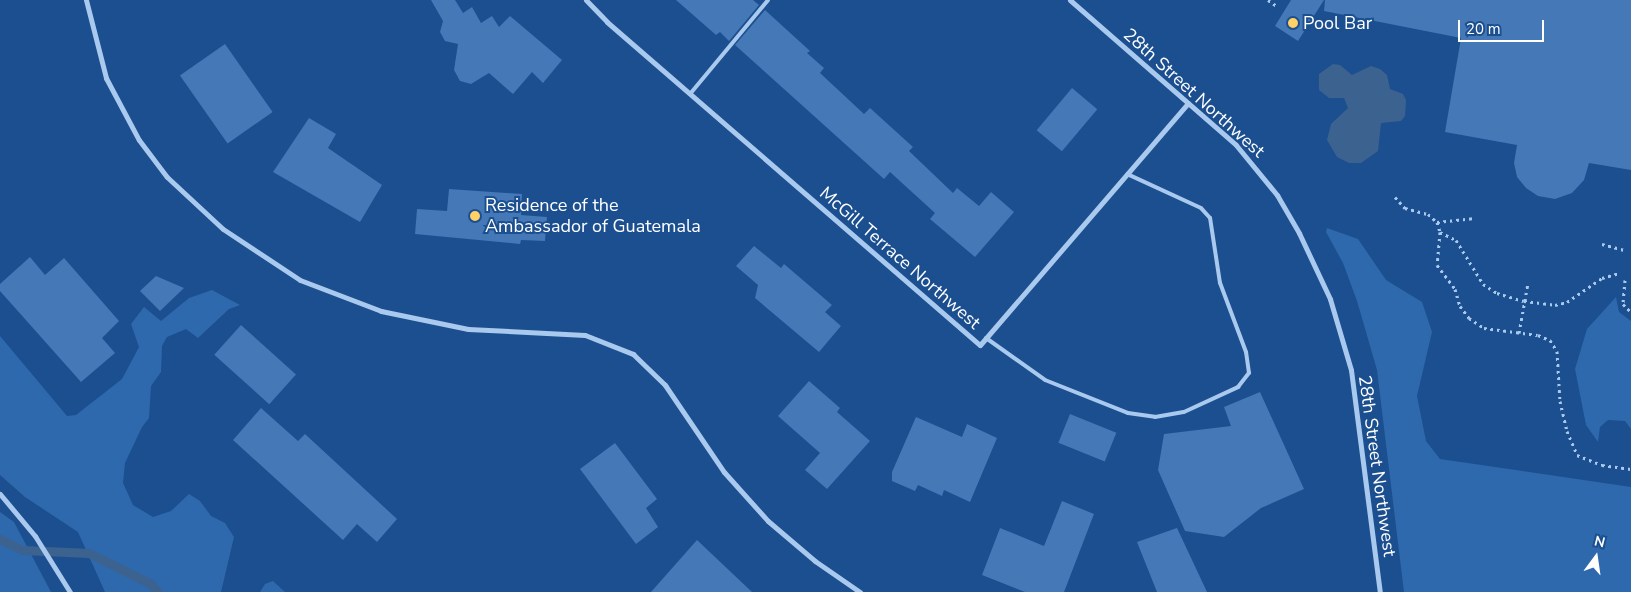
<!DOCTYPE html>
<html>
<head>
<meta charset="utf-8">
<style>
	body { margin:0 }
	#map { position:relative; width:1631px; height:592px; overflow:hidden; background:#1b4f8f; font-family:"Nunito Sans",sans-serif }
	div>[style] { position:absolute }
	.green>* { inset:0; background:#2e69ad }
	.water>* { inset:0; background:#3c6290 }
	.stream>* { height:9px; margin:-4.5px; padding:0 4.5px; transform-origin:4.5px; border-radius:4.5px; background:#3c6290 }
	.building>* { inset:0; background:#4478b7; transform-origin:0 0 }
	.path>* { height:3px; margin-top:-1.5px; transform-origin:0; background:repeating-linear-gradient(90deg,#a9c9ee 0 2.5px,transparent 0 6.5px) }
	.lane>* { height:4px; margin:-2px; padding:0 2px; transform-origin:2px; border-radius:2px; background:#a9c9ee }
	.street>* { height:5px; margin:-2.5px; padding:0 2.5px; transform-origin:2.5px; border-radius:2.5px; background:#a9c9ee }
	.dots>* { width:14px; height:14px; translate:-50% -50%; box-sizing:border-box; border:2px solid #1b4f8f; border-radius:50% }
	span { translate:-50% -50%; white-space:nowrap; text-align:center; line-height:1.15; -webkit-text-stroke:4px #1b4f8f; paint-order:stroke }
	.poi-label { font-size:18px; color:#fff }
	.left { translate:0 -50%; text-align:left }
	.street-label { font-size:18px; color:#fff }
	.north { position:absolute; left:1571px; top:532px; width:50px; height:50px; -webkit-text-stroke:4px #1b4f8f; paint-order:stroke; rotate:14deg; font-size:14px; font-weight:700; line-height:20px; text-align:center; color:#fff }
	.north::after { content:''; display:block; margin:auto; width:18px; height:22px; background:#fff; clip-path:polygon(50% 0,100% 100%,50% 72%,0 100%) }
	.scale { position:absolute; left:1458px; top:20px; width:86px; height:22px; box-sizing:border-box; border:2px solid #fff; border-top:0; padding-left:6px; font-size:15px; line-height:18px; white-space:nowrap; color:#fff; -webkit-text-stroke:4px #1b4f8f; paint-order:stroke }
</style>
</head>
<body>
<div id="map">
	<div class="green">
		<i style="clip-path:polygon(1327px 228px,1358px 239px,1386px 280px,1422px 302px,1432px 332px,1417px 396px,1426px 441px,1440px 459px,1631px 487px,1631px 592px,1404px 592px,1377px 370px,1357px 301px,1343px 263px,1326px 232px)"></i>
		<i style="clip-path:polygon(212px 290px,240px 305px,229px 309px,198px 338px,186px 329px,167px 337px,162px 346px,161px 372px,151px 386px,149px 418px,142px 427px,125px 463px,123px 483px,133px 505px,153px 517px,171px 511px,189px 494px,200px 501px,211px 516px,225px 523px,234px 537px,221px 592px,105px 592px,78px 532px,25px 497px,0 475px,0 336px,67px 416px,76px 415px,122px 379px,139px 347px,131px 324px,144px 307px,161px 321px,189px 298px)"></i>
		<i style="clip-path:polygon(1616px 297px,1619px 312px,1631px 321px,1631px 429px,1625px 421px,1608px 420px,1600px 427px,1598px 442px,1586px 425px,1575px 369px,1587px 329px)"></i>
		<i style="clip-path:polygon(0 512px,14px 522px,51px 592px,0 592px)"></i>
		<i style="clip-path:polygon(273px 581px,285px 592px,260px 592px,265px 584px)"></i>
	</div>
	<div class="water">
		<i style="clip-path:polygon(1333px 64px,1340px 65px,1352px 75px,1371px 66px,1380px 69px,1387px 75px,1390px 89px,1403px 94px,1406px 100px,1405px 116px,1401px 121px,1381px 123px,1378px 151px,1361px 163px,1349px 163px,1337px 157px,1327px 140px,1331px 124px,1348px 108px,1344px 98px,1329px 98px,1319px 90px,1319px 74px)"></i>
	</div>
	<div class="stream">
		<i style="left:0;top:539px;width:25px;rotate:26deg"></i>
		<i style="left:23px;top:550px;width:66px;rotate:2.6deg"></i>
		<i style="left:89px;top:553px;width:69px;rotate:26.6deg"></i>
		<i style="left:151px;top:584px;width:11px;rotate:49deg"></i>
	</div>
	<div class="building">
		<i style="clip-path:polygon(431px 0,455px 0,463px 13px,472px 7px,481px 23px,492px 16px,499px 27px,510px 16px,562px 60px,543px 83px,532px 72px,513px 94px,489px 73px,471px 84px,460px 81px,454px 70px,458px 44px,445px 41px,440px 32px,443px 21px)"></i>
		<i style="clip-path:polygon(676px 0,753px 0,759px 5px,729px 41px,720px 32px,716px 35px)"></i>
		<i style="clip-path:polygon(1291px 0,1324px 0,1298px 41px,1275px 26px)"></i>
		<i style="clip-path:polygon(1325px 0,1631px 0,1631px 170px,1589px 163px,1584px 180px,1572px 193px,1555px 199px,1538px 196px,1526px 188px,1517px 177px,1514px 163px,1517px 145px,1445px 132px,1461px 38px,1324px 11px)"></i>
		<i style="clip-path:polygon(765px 10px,810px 51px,807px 53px,824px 68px,820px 73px,864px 114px,870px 108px,913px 147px,909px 151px,953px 193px,957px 188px,979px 206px,991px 192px,1014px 212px,975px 257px,930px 219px,935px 213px,890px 172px,884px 179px,735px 45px)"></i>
		<i style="left:225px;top:44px;width:83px;height:55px;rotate:55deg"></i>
		<i style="left:1072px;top:88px;width:33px;height:55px;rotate:40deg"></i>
		<i style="clip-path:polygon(309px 118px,336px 134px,328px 148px,382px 185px,360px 222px,273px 172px)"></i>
		<i style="clip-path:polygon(449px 189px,522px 194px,521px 215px,547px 217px,545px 241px,521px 240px,520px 244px,415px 234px,417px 209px,447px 211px)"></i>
		<i style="clip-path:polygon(754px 246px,781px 268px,784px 264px,832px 305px,825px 312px,841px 326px,819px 352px,755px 298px,758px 285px,736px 266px)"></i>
		<i style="clip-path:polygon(30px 257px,45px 275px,64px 258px,119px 321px,102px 338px,115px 353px,81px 382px,0 291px,0 284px)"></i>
		<i style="clip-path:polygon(156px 276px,184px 288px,160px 311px,140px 291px)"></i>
		<i style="left:241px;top:325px;width:74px;height:40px;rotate:42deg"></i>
		<i style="clip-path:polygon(809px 381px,840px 408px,837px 412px,870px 441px,827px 489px,805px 470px,820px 453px,778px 416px)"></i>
		<i style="clip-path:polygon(1260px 392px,1304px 489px,1261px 508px,1224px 537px,1185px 531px,1158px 470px,1164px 434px,1231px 426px,1224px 407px)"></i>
		<i style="clip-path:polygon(261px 408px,298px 441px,305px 434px,397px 519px,377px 542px,357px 524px,343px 540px,233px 440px)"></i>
		<i style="left:1070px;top:414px;width:50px;height:31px;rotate:22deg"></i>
		<i style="clip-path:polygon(916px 417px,962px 437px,967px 424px,997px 438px,970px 502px,944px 490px,942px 496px,918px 485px,915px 491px,892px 481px,892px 472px)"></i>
		<i style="clip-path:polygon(615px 443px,657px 499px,646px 508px,658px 527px,636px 544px,580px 469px)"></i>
		<i style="clip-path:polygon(1062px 501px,1094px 514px,1064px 592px,1025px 592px,982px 575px,1000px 528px,1044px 546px)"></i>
		<i style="clip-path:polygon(1177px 528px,1207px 592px,1157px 592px,1137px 542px)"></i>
		<i style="clip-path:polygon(697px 540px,752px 592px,651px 592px)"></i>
	</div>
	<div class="path">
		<i style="left:1268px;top:0;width:11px;rotate:34deg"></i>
		<i style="left:1395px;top:197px;width:15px;rotate:48deg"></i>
		<i style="left:1405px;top:208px;width:24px;rotate:15deg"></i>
		<i style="left:1428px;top:214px;width:12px;rotate:42deg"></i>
		<i style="left:1437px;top:222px;width:10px;rotate:73deg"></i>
		<i style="left:1440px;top:232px;width:33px;rotate:95deg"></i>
		<i style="left:1437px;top:265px;width:30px;rotate:53deg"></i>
		<i style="left:1455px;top:289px;width:18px;rotate:74deg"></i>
		<i style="left:1460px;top:306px;width:15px;rotate:53deg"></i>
		<i style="left:1469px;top:318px;width:18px;rotate:34deg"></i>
		<i style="left:1484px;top:328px;width:54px;rotate:7.4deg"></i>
		<i style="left:1538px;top:335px;width:13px;rotate:23deg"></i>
		<i style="left:1550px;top:340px;width:13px;rotate:58deg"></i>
		<i style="left:1557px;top:351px;width:50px;rotate:86.6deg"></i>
		<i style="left:1560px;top:401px;width:31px;rotate:77deg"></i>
		<i style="left:1567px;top:431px;width:26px;rotate:67deg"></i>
		<i style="left:1577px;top:455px;width:27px;rotate:22deg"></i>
		<i style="left:1602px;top:465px;width:29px;rotate:8deg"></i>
		<i style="left:1437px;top:222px;width:36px;rotate:-6deg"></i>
		<i style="left:1440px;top:232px;width:18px;rotate:27deg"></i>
		<i style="left:1456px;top:240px;width:52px;rotate:58.5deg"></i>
		<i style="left:1483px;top:284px;width:17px;rotate:33deg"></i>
		<i style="left:1497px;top:293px;width:28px;rotate:17deg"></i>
		<i style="left:1524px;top:301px;width:31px;rotate:7deg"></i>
		<i style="left:1555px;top:305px;width:12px;rotate:-14deg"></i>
		<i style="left:1567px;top:302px;width:42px;rotate:-34.4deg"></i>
		<i style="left:1602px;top:278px;width:19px;rotate:-16deg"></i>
		<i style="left:1602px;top:244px;width:23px;rotate:15deg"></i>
		<i style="left:1625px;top:280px;width:24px;rotate:95deg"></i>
		<i style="left:1623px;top:304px;width:11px;rotate:45deg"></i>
		<i style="left:1519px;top:333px;width:51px;rotate:-79.8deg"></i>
	</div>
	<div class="lane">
		<i style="left:690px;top:94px;width:122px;rotate:-50.3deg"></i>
		<i style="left:986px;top:338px;width:72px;rotate:35.4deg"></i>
		<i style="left:1045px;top:380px;width:89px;rotate:21.7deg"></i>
		<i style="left:1128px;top:413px;width:27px;rotate:8deg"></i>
		<i style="left:1155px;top:417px;width:29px;rotate:-10deg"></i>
		<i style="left:1184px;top:412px;width:60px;rotate:-24.8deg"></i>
		<i style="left:1238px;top:387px;width:18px;rotate:-52deg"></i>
		<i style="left:1249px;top:373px;width:21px;rotate:-98deg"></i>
		<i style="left:1246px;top:352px;width:74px;rotate:-110.6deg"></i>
		<i style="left:1220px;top:283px;width:66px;rotate:-98.7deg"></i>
		<i style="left:1210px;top:218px;width:13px;rotate:-132deg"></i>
		<i style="left:1201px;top:208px;width:81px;rotate:-155.3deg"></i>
	</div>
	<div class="street">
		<i style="left:86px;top:0;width:81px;rotate:75.6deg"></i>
		<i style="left:106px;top:78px;width:70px;rotate:62deg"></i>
		<i style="left:139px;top:140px;width:46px;rotate:52.9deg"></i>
		<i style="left:167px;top:177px;width:76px;rotate:42.9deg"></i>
		<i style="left:223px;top:229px;width:92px;rotate:33.5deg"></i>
		<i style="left:300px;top:280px;width:87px;rotate:20.9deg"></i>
		<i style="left:381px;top:311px;width:89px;rotate:11.7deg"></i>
		<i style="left:468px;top:329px;width:117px;rotate:2.9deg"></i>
		<i style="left:585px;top:335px;width:52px;rotate:21.6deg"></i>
		<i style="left:633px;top:354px;width:45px;rotate:44.1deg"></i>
		<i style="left:665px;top:385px;width:105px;rotate:55.9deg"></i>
		<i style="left:724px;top:472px;width:66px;rotate:48.1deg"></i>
		<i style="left:768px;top:521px;width:62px;rotate:40.4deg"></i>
		<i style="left:815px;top:561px;width:55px;rotate:34.6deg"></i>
		<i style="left:586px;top:0;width:30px;rotate:46deg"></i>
		<i style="left:607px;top:22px;width:493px;rotate:40.9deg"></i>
		<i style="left:980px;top:345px;width:319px;rotate:-49.3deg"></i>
		<i style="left:1070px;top:0;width:220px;rotate:41.1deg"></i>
		<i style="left:1236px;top:145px;width:65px;rotate:50.6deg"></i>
		<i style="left:1277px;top:195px;width:44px;rotate:59.9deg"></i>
		<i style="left:1299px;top:233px;width:73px;rotate:64.8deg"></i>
		<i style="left:1330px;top:299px;width:74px;rotate:73.5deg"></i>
		<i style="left:1351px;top:370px;width:224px;rotate:82.6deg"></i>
		<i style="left:0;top:494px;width:55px;rotate:50.2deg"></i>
		<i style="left:35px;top:536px;width:66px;rotate:58deg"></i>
	</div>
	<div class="dots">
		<i style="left:1293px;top:23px;background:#ffd166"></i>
		<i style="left:475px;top:216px;background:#ffd166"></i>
	</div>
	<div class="poi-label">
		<span class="left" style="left:1303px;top:23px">Pool Bar</span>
		<span class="left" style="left:485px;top:216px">Residence of the<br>Ambassador of Guatemala</span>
	</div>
	<div class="street-label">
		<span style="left:1194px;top:93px;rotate:42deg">28th Street Northwest</span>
		<span style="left:900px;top:258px;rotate:41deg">McGill Terrace Northwest</span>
		<span style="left:1377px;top:466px;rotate:82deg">28th Street Northwest</span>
	</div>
	<div class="north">N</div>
	<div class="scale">20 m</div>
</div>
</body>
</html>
